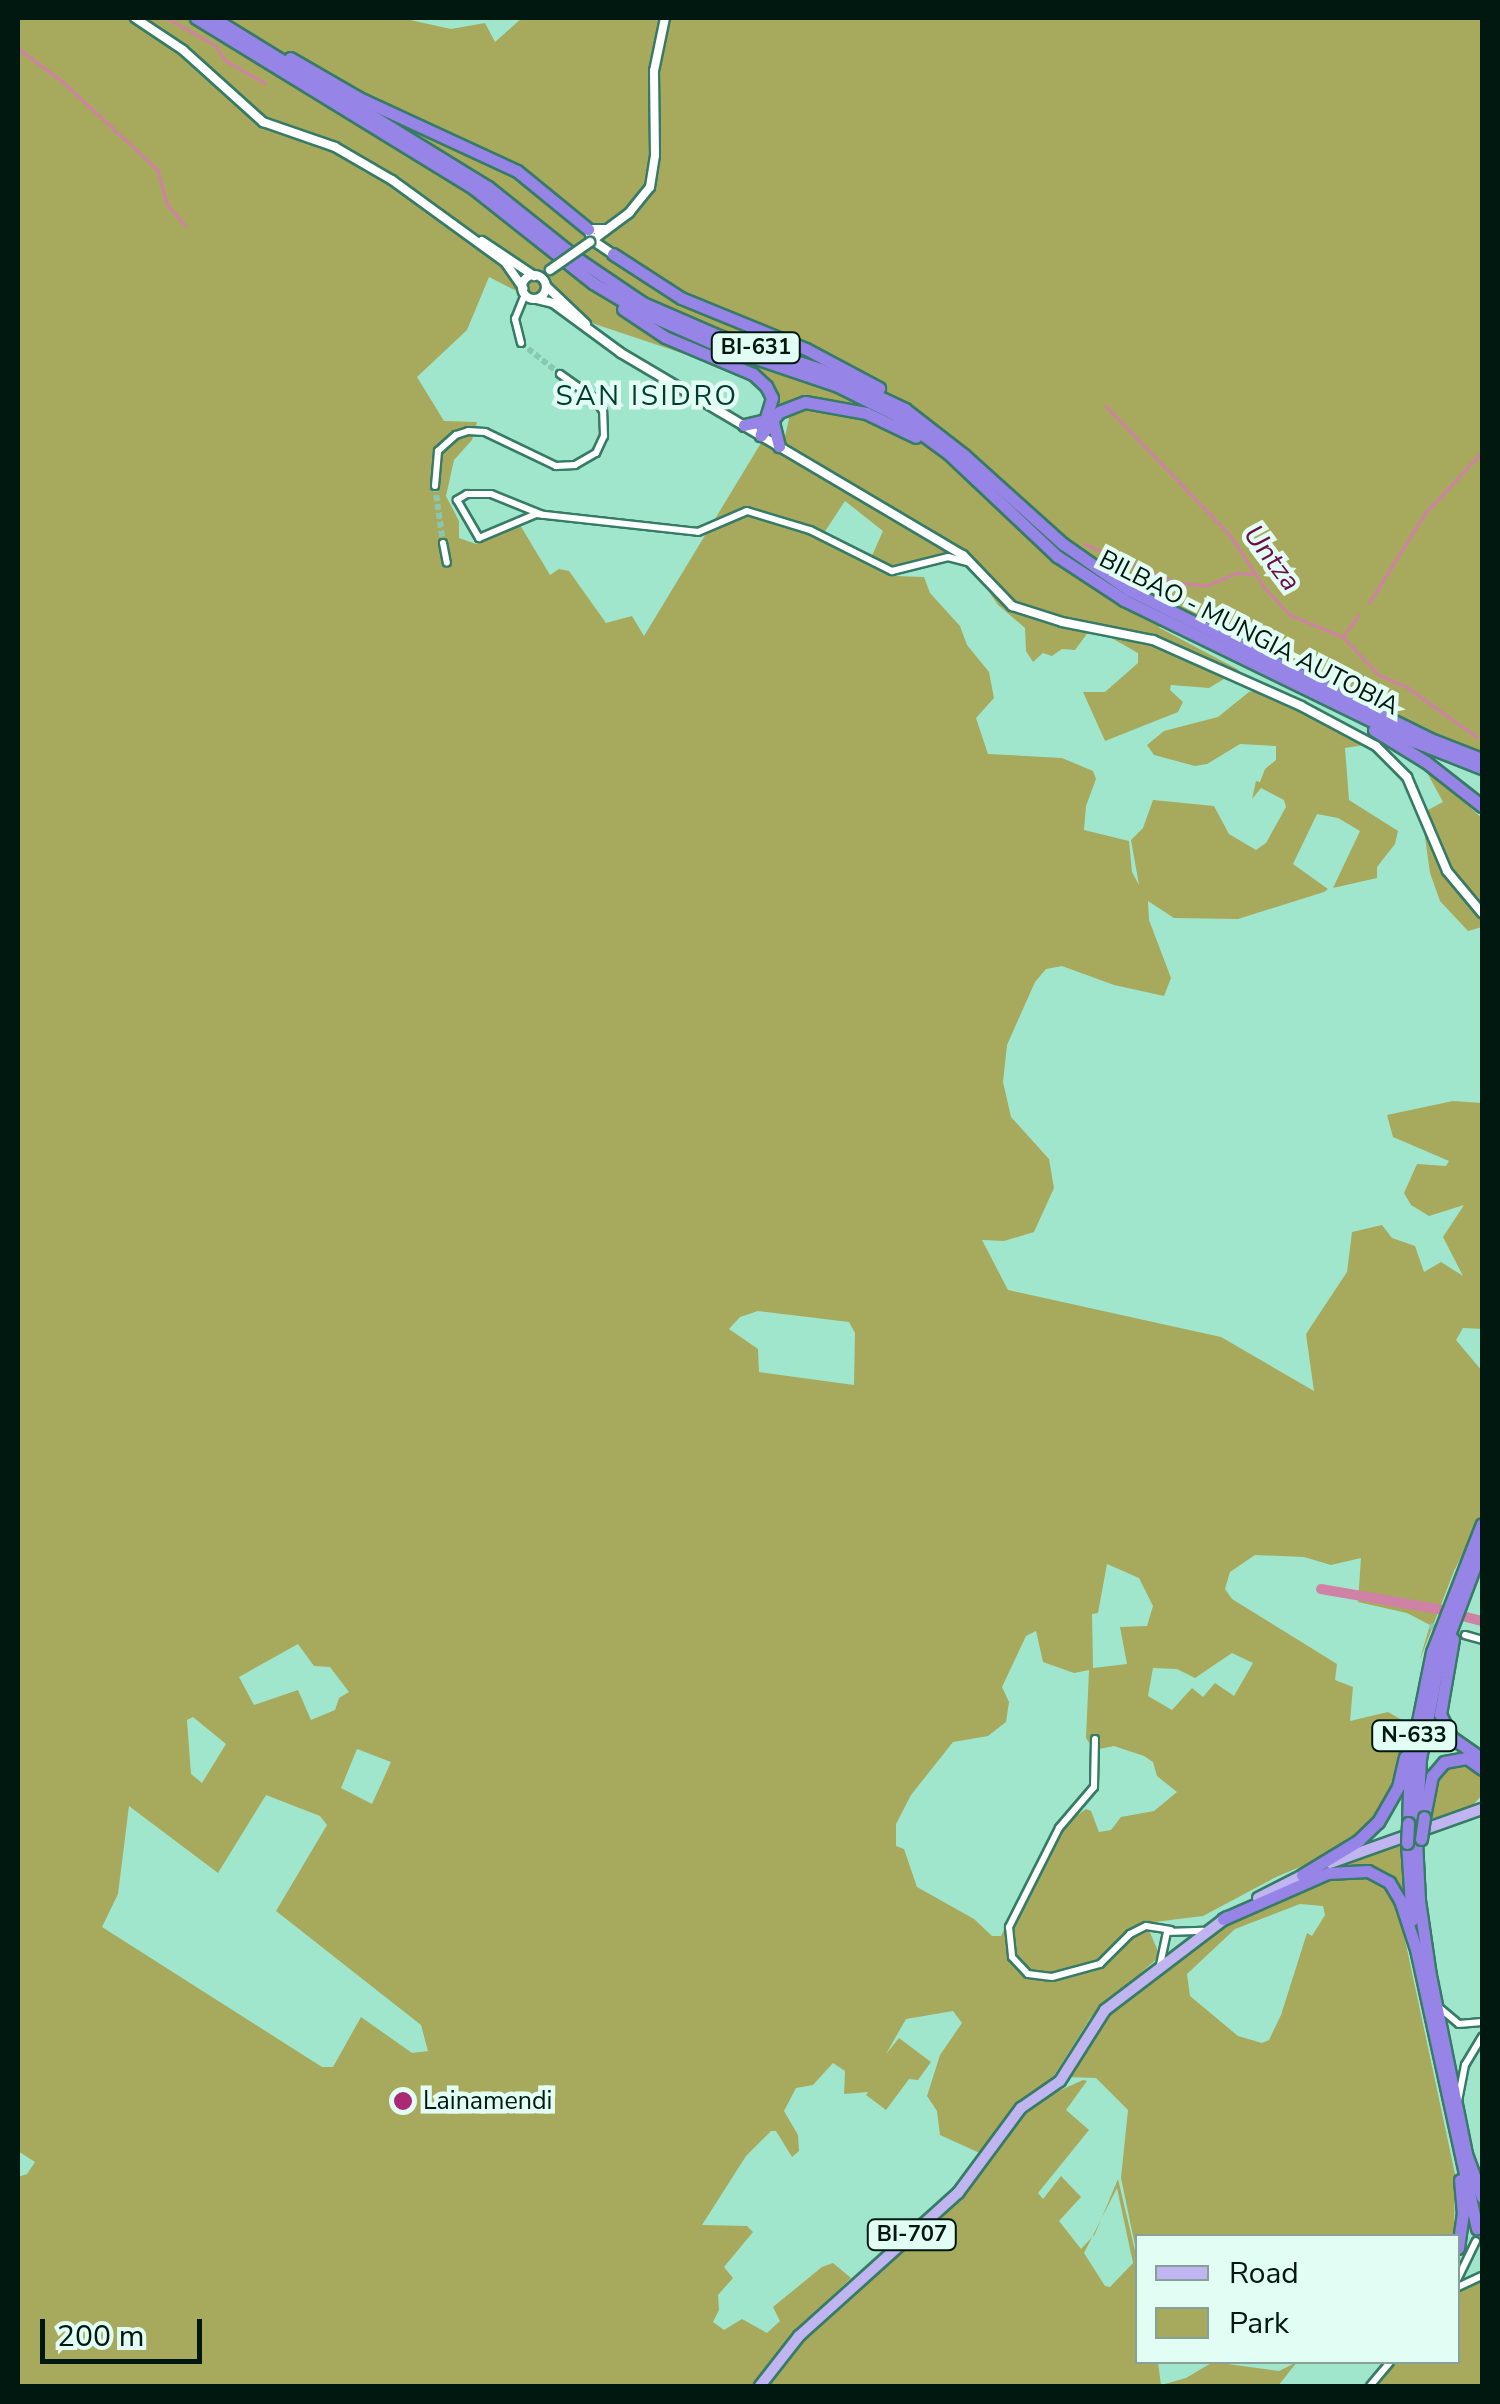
<!DOCTYPE html>
<html>
<head>
<meta charset="utf-8">
<style>
	body { margin:0 }
	#map { position:relative; width:1500px; height:2404px; overflow:hidden; background:#a0e6cd; font-family:"Nunito Sans",sans-serif }
	div>[style] { position:absolute }
	.green>* { inset:0; background:#a7a95d }
	.stream>* { height:2.5px; margin:-1.25px; padding:0 1.25px; transform-origin:1.25px; border-radius:1.25px; background:#cf81a6 }
	.river>* { height:10px; margin:-5px; padding:0 5px; transform-origin:5px; border-radius:5px; background:#cf81a6 }
	.street-tunnel>* { height:6px; margin-top:-3px; transform-origin:0; background:repeating-linear-gradient(90deg,#88c7b1 0 6px,transparent 0 9px) }
	.roads { filter:drop-shadow(2px 0 #367b66) drop-shadow(-2px 0 #367b66) drop-shadow(0 2px #367b66) drop-shadow(0 -2px #367b66) }
	.street>* { height:6px; margin:-3px; padding:0 3px; transform-origin:3px; border-radius:3px; background:#fff }
	.secondary>* { height:8px; margin:-4px; padding:0 4px; transform-origin:4px; border-radius:4px; background:#fff }
	.secondary>.ring { margin:-4px; padding:0; box-sizing:content-box; background:none; border:8px solid #fff; border-radius:50% }
	.primary>* { height:10px; margin:-5px; padding:0 5px; transform-origin:5px; border-radius:5px; background:#c0b5f1 }
	.highway>* { height:11px; margin:-5.5px; padding:0 5.5px; transform-origin:5.5px; border-radius:5.5px; background:#9684e7 }
	.bridges { filter:drop-shadow(2px 0 #367b66) drop-shadow(-2px 0 #367b66) drop-shadow(0 2px #367b66) drop-shadow(0 -2px #367b66) }
	.secondary-bridge>* { height:8px; margin:-4px; padding:0 4px; transform-origin:4px; border-radius:4px; background:#fff }
	.highway-bridge>* { height:11px; margin:-5.5px; padding:0 5.5px; transform-origin:5.5px; border-radius:5.5px; background:#9684e7 }
	.dots>* { width:28px; height:28px; translate:-50% -50%; box-sizing:border-box; border:5px solid #e2fdf3; border-radius:50% }
	span { translate:-50% -50%; white-space:nowrap; text-align:center; line-height:1.15; -webkit-text-stroke:9px #e2fdf3; paint-order:stroke }
	.shield-label span { padding:2px 8px; background:#e2fdf3; border:2px solid; border-radius:8px; -webkit-text-stroke-width:0 }
	.shield-label { font-size:22px; color:#001810; font-weight:700 }
	.street-label { font-size:25px; color:#001810 }
	.poi-label { font-size:25px; color:#001810 }
	.left { translate:0 -50%; text-align:left }
	.neighbourhood-label { font-size:28px; color:#013d2e; letter-spacing:2.5px }
	.water-label { font-size:28px; color:#6c0d46; font-style:italic }
	.frame { position:absolute; inset:0; border:20px solid #001810; pointer-events:none }
	.legend { position:absolute; left:1135px; top:2234px; width:325px; height:130px; box-sizing:border-box; background:#e2fdf3; border:2px solid #88a198; margin:0; padding:12px 18px; list-style:none; font-size:30px; color:#001810 }
	.legend li { display:flex; align-items:center; gap:20px; height:50px }
	.legend b { width:50px; border:2px solid #88a198 }
	.scale { position:absolute; left:40px; top:2319px; width:162px; height:45px; box-sizing:border-box; border:5px solid #001810; border-top:0; padding-left:12px; font-size:30px; line-height:35px; white-space:nowrap; color:#001810; -webkit-text-stroke:8px #e2fdf3; paint-order:stroke }
</style>
</head>
<body>
<div id="map">
	<div class="green">
		<i style="clip-path:polygon(evenodd,18px 18px,401px 18px,451px 29px,485px 23px,495px 42px,522px 18px,1482px 18px,1482px 755px,1202px 623px,1158px 627px,1239px 670px,1209px 688px,1171px 685px,1170px 690px,1183px 702px,1178px 712px,1105px 741px,1083px 692px,1105px 692px,1138px 663px,1138px 653px,1092px 627px,1075px 650px,1062px 649px,1052px 656px,1043px 653px,1033px 662px,1026px 651px,1025px 628px,998px 605px,970px 564px,956px 558px,900px 570px,895px 576px,924px 577px,930px 593px,960px 626px,967px 645px,989px 672px,994px 698px,976px 718px,988px 754px,1062px 758px,1093px 771px,1096px 779px,1086px 806px,1084px 830px,1129px 841px,1132px 872px,1139px 885px,1131px 840px,1143px 828px,1153px 800px,1214px 806px,1229px 834px,1256px 850px,1266px 843px,1286px 807px,1284px 800px,1261px 788px,1252px 799px,1256px 781px,1260px 782px,1265px 769px,1276px 760px,1276px 746px,1240px 744px,1207px 764px,1195px 766px,1154px 755px,1147px 745px,1164px 731px,1218px 717px,1249px 692px,1273px 686px,1383px 742px,1345px 748px,1349px 800px,1398px 831px,1395px 844px,1377px 867px,1377px 878px,1333px 888px,1360px 831px,1338px 818px,1317px 814px,1293px 864px,1328px 889px,1324px 892px,1238px 919px,1174px 918px,1148px 901px,1149px 920px,1171px 978px,1164px 996px,1114px 985px,1062px 966px,1046px 969px,1035px 982px,1007px 1045px,1003px 1082px,1011px 1117px,1049px 1159px,1054px 1188px,1034px 1232px,1004px 1241px,982px 1240px,1008px 1290px,1221px 1337px,1314px 1391px,1306px 1334px,1347px 1272px,1352px 1232px,1382px 1225px,1392px 1238px,1415px 1246px,1424px 1272px,1441px 1262px,1463px 1276px,1443px 1237px,1464px 1205px,1429px 1216px,1411px 1205px,1404px 1193px,1417px 1164px,1446px 1166px,1449px 1161px,1393px 1137px,1387px 1115px,1453px 1101px,1482px 1103px,1482px 1329px,1463px 1328px,1456px 1340px,1482px 1371px,1482px 1516px,1454px 1571px,1419px 1662px,1430px 1625px,1407px 1613px,1358px 1602px,1361px 1558px,1331px 1565px,1304px 1557px,1255px 1555px,1230px 1572px,1225px 1589px,1232px 1599px,1337px 1664px,1335px 1680px,1353px 1687px,1350px 1721px,1388px 1712px,1409px 1724px,1386px 1801px,1373px 1822px,1331px 1854px,1276px 1877px,1203px 1916px,1146px 1923px,1160px 1956px,1091px 2017px,1050px 2082px,1041px 2086px,982px 2154px,940px 2135px,937px 2111px,927px 2096px,940px 2055px,962px 2023px,953px 2011px,906px 2019px,886px 2054px,899px 2038px,931px 2062px,918px 2080px,909px 2079px,886px 2110px,866px 2095px,868px 2092px,844px 2094px,845px 2071px,833px 2063px,813px 2085px,796px 2088px,784px 2111px,798px 2135px,799px 2151px,792px 2157px,776px 2131px,771px 2131px,746px 2156px,702px 2225px,747px 2226px,753px 2232px,724px 2267px,733px 2278px,718px 2295px,719px 2310px,713px 2322px,724px 2330px,742px 2319px,767px 2333px,780px 2321px,773px 2307px,822px 2267px,833px 2263px,851px 2278px,792px 2335px,755px 2386px,18px 2386px,18px 2177px,27px 2174px,35px 2162px,18px 2151px,18px 18px,489px 277px,553px 310px,756px 378px,789px 419px,783px 445px,761px 443px,644px 636px,632px 616px,606px 623px,569px 571px,559px 569px,550px 575px,520px 525px,476px 544px,459px 538px,459px 521px,446px 496px,454px 460px,472px 440px,477px 422px,444px 421px,417px 377px,467px 330px,489px 277px,18px 18px,845px 501px,883px 531px,871px 558px,820px 539px,845px 501px,18px 18px,758px 1311px,849px 1322px,855px 1333px,854px 1385px,759px 1372px,758px 1349px,729px 1329px,740px 1317px,758px 1311px,18px 18px,1107px 1564px,1139px 1578px,1153px 1606px,1147px 1626px,1120px 1627px,1127px 1664px,1093px 1668px,1092px 1614px,1098px 1613px,1107px 1564px,18px 18px,1036px 1631px,1043px 1662px,1074px 1673px,1089px 1670px,1086px 1738px,1094px 1750px,1114px 1746px,1144px 1756px,1153px 1762px,1157px 1776px,1177px 1792px,1154px 1811px,1121px 1817px,1111px 1830px,1099px 1832px,1091px 1811px,1086px 1809px,1050px 1835px,1001px 1936px,992px 1936px,974px 1919px,917px 1887px,904px 1849px,896px 1846px,896px 1824px,911px 1795px,953px 1742px,988px 1736px,1006px 1722px,1009px 1702px,1002px 1687px,1026px 1636px,1036px 1631px,18px 18px,298px 1644px,314px 1666px,330px 1667px,349px 1692px,339px 1698px,335px 1710px,311px 1720px,298px 1690px,254px 1705px,239px 1677px,298px 1644px,18px 18px,1232px 1653px,1253px 1663px,1234px 1696px,1215px 1683px,1203px 1697px,1192px 1688px,1172px 1710px,1148px 1696px,1153px 1668px,1177px 1669px,1195px 1678px,1232px 1653px,18px 18px,193px 1717px,226px 1744px,202px 1783px,191px 1774px,187px 1720px,193px 1717px,18px 18px,357px 1749px,391px 1762px,372px 1804px,341px 1788px,357px 1749px,18px 18px,266px 1795px,320px 1816px,327px 1825px,276px 1911px,421px 2025px,428px 2051px,412px 2053px,361px 2017px,333px 2067px,322px 2067px,102px 1927px,118px 1894px,129px 1806px,218px 1873px,266px 1795px)"></i>
		<i style="clip-path:polygon(1424px 767px,1482px 818px,1482px 927px,1468px 931px,1440px 901px,1430px 873px,1423px 823px,1428px 810px,1443px 802px)"></i>
		<i style="clip-path:polygon(1465px 1762px,1482px 1775px,1482px 1795px,1473px 1805px,1429px 1820px,1432px 1786px,1443px 1767px)"></i>
		<i style="clip-path:polygon(1401px 1841px,1404px 1897px,1373px 1869px,1356px 1865px,1316px 1874px)"></i>
		<i style="clip-path:polygon(evenodd,1341px 1873px,1370px 1874px,1391px 1890px,1397px 1902px,1455px 2174px,1454px 2236px,1138px 2236px,1137px 2255px,1121px 2178px,1128px 2110px,1096px 2078px,1066px 2077px,1104px 2020px,1192px 1948px,1228px 1923px,1341px 1873px,1300px 1904px,1323px 1906px,1325px 1915px,1312px 1936px,1307px 1933px,1281px 2015px,1269px 2040px,1262px 2043px,1238px 2036px,1190px 1996px,1187px 1974px,1235px 1929px,1300px 1904px)"></i>
		<i style="clip-path:polygon(evenodd,1083px 2080px,1087px 2081px,1066px 2110px,1089px 2130px,1038px 2193px,1043px 2199px,1061px 2176px,1081px 2197px,1059px 2221px,1081px 2249px,1095px 2234px,1118px 2179px,1137px 2259px,1138px 2362px,1158px 2362px,1161px 2385px,1186px 2378px,1213px 2362px,1279px 2371px,1297px 2362px,1278px 2386px,762px 2386px,803px 2337px,962px 2193px,1030px 2104px,1083px 2080px,1117px 2188px,1133px 2263px,1110px 2287px,1105px 2286px,1084px 2253px,1117px 2188px)"></i>
		<i style="clip-path:polygon(1482px 2279px,1482px 2386px,1377px 2386px,1397px 2362px,1458px 2362px,1458px 2291px)"></i>
	</div>
	<div class="stream">
		<i style="left:167px;top:18px;width:55px;rotate:29.4deg"></i>
		<i style="left:215px;top:45px;width:18px;rotate:56deg"></i>
		<i style="left:225px;top:60px;width:46px;rotate:29.9deg"></i>
		<i style="left:18px;top:48px;width:55px;rotate:36.9deg"></i>
		<i style="left:62px;top:81px;width:131px;rotate:42.8deg"></i>
		<i style="left:158px;top:170px;width:35px;rotate:75deg"></i>
		<i style="left:167px;top:204px;width:28px;rotate:49deg"></i>
		<i style="left:1106px;top:406px;width:179px;rotate:46.1deg"></i>
		<i style="left:1230px;top:535px;width:64px;rotate:56.6deg"></i>
		<i style="left:1265px;top:588px;width:37px;rotate:47deg"></i>
		<i style="left:1290px;top:615px;width:57px;rotate:22.5deg"></i>
		<i style="left:1343px;top:637px;width:52px;rotate:46.5deg"></i>
		<i style="left:1379px;top:675px;width:30px;rotate:23deg"></i>
		<i style="left:1407px;top:687px;width:86px;rotate:35.5deg"></i>
		<i style="left:1085px;top:544px;width:98px;rotate:22.9deg"></i>
		<i style="left:1175px;top:582px;width:31px;rotate:7deg"></i>
		<i style="left:1206px;top:586px;width:33px;rotate:-23deg"></i>
		<i style="left:1236px;top:573px;width:17px;rotate:3deg"></i>
		<i style="left:1369px;top:603px;width:106px;rotate:-58.1deg"></i>
		<i style="left:1425px;top:513px;width:83px;rotate:-46.9deg"></i>
		<i style="left:1344px;top:635px;width:24px;rotate:-54deg"></i>
	</div>
	<div class="river">
		<i style="left:1321px;top:1589px;width:123px;rotate:9.8deg"></i>
		<i style="left:1462px;top:1616px;width:21px;rotate:14deg"></i>
	</div>
	<div class="street-tunnel">
		<i style="left:521px;top:343px;width:50px;rotate:38.5deg"></i>
		<i style="left:435px;top:486px;width:58px;rotate:82deg"></i>
		<i style="left:1430px;top:1626px;width:36px;rotate:14deg"></i>
	</div>
	<div class="roads">
		<div class="street">
			<i style="left:521px;top:343px;width:25px;rotate:-104deg"></i>
			<i style="left:515px;top:319px;width:22px;rotate:-68deg"></i>
			<i style="left:435px;top:486px;width:35px;rotate:-85deg"></i>
			<i style="left:438px;top:451px;width:24px;rotate:-42deg"></i>
			<i style="left:456px;top:435px;width:13px;rotate:-18deg"></i>
			<i style="left:468px;top:431px;width:17px;rotate:3deg"></i>
			<i style="left:485px;top:432px;width:79px;rotate:25.6deg"></i>
			<i style="left:556px;top:466px;width:19px;rotate:-3deg"></i>
			<i style="left:575px;top:465px;width:24px;rotate:-30deg"></i>
			<i style="left:596px;top:453px;width:19px;rotate:-65deg"></i>
			<i style="left:604px;top:436px;width:25px;rotate:-92deg"></i>
			<i style="left:603px;top:411px;width:14px;rotate:-124deg"></i>
			<i style="left:595px;top:399px;width:43px;rotate:-144.5deg"></i>
			<i style="left:543px;top:515px;width:56px;rotate:-158deg"></i>
			<i style="left:491px;top:494px;width:24px;rotate:180deg"></i>
			<i style="left:467px;top:494px;width:12px;rotate:149deg"></i>
			<i style="left:457px;top:500px;width:44px;rotate:59.9deg"></i>
			<i style="left:479px;top:538px;width:62px;rotate:-22.8deg"></i>
			<i style="left:536px;top:514px;width:163px;rotate:6.3deg"></i>
			<i style="left:698px;top:532px;width:53px;rotate:-23.2deg"></i>
			<i style="left:747px;top:511px;width:66px;rotate:16.8deg"></i>
			<i style="left:810px;top:530px;width:92px;rotate:26.6deg"></i>
			<i style="left:892px;top:571px;width:58px;rotate:-14deg"></i>
			<i style="left:948px;top:557px;width:23px;rotate:15deg"></i>
			<i style="left:443px;top:543px;width:20px;rotate:79deg"></i>
			<i style="left:1465px;top:1635px;width:18px;rotate:16deg"></i>
			<i style="left:1095px;top:1739px;width:48px;rotate:91.2deg"></i>
			<i style="left:1094px;top:1787px;width:54px;rotate:130.5deg"></i>
			<i style="left:1059px;top:1828px;width:111px;rotate:116.8deg"></i>
			<i style="left:1009px;top:1927px;width:30px;rotate:84deg"></i>
			<i style="left:1012px;top:1957px;width:23px;rotate:47deg"></i>
			<i style="left:1028px;top:1974px;width:24px;rotate:7deg"></i>
			<i style="left:1052px;top:1977px;width:50px;rotate:-15.2deg"></i>
			<i style="left:1100px;top:1964px;width:42px;rotate:-45deg"></i>
			<i style="left:1130px;top:1934px;width:18px;rotate:-27deg"></i>
			<i style="left:1146px;top:1926px;width:25px;rotate:9deg"></i>
			<i style="left:1160px;top:1965px;width:34px;rotate:-78deg"></i>
			<i style="left:1167px;top:1932px;width:36px;rotate:-2deg"></i>
			<i style="left:1441px;top:2009px;width:23px;rotate:40deg"></i>
			<i style="left:1459px;top:2024px;width:23px;rotate:-5deg"></i>
			<i style="left:1458px;top:2101px;width:37px;rotate:-79deg"></i>
			<i style="left:1465px;top:2065px;width:33px;rotate:-59deg"></i>
			<i style="left:1458px;top:2278px;width:41px;rotate:-64.1deg"></i>
			<i style="left:1458px;top:2287px;width:26px;rotate:-25deg"></i>
			<i style="left:1370px;top:2386px;width:31px;rotate:-50deg"></i>
		</div>
		<div class="secondary">
			<i style="left:135px;top:18px;width:58px;rotate:33.7deg"></i>
			<i style="left:183px;top:50px;width:108px;rotate:42deg"></i>
			<i style="left:263px;top:122px;width:76px;rotate:19.1deg"></i>
			<i style="left:335px;top:147px;width:66px;rotate:30.1deg"></i>
			<i style="left:392px;top:180px;width:140px;rotate:36deg"></i>
			<i style="left:505px;top:262px;width:32px;rotate:55deg"></i>
			<i style="left:606px;top:229px;width:18px;rotate:180deg"></i>
			<i style="left:588px;top:229px;width:12px;rotate:70deg"></i>
			<i style="left:592px;top:240px;width:25px;rotate:34deg"></i>
			<i style="left:482px;top:241px;width:63px;rotate:33.9deg"></i>
			<i style="left:590px;top:242px;width:49px;rotate:-36.6deg"></i>
			<i style="left:629px;top:213px;width:33px;rotate:-51deg"></i>
			<i style="left:650px;top:187px;width:32px;rotate:-81deg"></i>
			<i style="left:655px;top:155px;width:84px;rotate:-90.7deg"></i>
			<i style="left:654px;top:71px;width:54px;rotate:-78.3deg"></i>
			<i class="ring" style="left:522px;top:275px;width:16px;height:16px"></i>
			<i style="left:546px;top:286px;width:55px;rotate:43.5deg"></i>
			<i style="left:537px;top:299px;width:16px;rotate:14deg"></i>
			<i style="left:553px;top:303px;width:84px;rotate:36.3deg"></i>
			<i style="left:621px;top:353px;width:397px;rotate:30.6deg"></i>
			<i style="left:963px;top:555px;width:71px;rotate:46.1deg"></i>
			<i style="left:1012px;top:606px;width:52px;rotate:17.7deg"></i>
			<i style="left:1062px;top:622px;width:93px;rotate:11.2deg"></i>
			<i style="left:1153px;top:640px;width:162px;rotate:24deg"></i>
			<i style="left:1301px;top:706px;width:85px;rotate:28.1deg"></i>
			<i style="left:1376px;top:746px;width:44px;rotate:45deg"></i>
			<i style="left:1407px;top:777px;width:102px;rotate:66.9deg"></i>
			<i style="left:1447px;top:871px;width:55px;rotate:50.2deg"></i>
		</div>
		<div class="primary">
			<i style="left:1330px;top:1863px;width:161px;rotate:-19.6deg"></i>
			<i style="left:1258px;top:1898px;width:53px;rotate:-27.1deg"></i>
			<i style="left:760px;top:2386px;width:63px;rotate:-52deg"></i>
			<i style="left:799px;top:2336px;width:214px;rotate:-42deg"></i>
			<i style="left:958px;top:2193px;width:106px;rotate:-53.5deg"></i>
			<i style="left:1021px;top:2108px;width:47px;rotate:-34.7deg"></i>
			<i style="left:1060px;top:2081px;width:84px;rotate:-57.6deg"></i>
			<i style="left:1105px;top:2010px;width:153px;rotate:-37.3deg"></i>
		</div>
		<div class="highway">
			<i style="left:196px;top:18px;width:325px;rotate:31.5deg"></i>
			<i style="left:473px;top:188px;width:153px;rotate:38.4deg"></i>
			<i style="left:593px;top:283px;width:55px;rotate:30.8deg"></i>
			<i style="left:640px;top:311px;width:84px;rotate:23.8deg"></i>
			<i style="left:717px;top:345px;width:128px;rotate:18.7deg"></i>
			<i style="left:838px;top:386px;width:65px;rotate:26.6deg"></i>
			<i style="left:896px;top:415px;width:66px;rotate:36.3deg"></i>
			<i style="left:949px;top:454px;width:149px;rotate:43.4deg"></i>
			<i style="left:1057px;top:556px;width:80px;rotate:33.3deg"></i>
			<i style="left:1124px;top:600px;width:322px;rotate:26deg"></i>
			<i style="left:1413px;top:741px;width:74px;rotate:21.4deg"></i>
			<i style="left:213px;top:18px;width:323px;rotate:31.6deg"></i>
			<i style="left:488px;top:187px;width:115px;rotate:38.7deg"></i>
			<i style="left:578px;top:259px;width:78px;rotate:34.1deg"></i>
			<i style="left:643px;top:303px;width:83px;rotate:23.5deg"></i>
			<i style="left:719px;top:336px;width:106px;rotate:18.1deg"></i>
			<i style="left:820px;top:369px;width:94px;rotate:25.2deg"></i>
			<i style="left:905px;top:409px;width:75px;rotate:37.9deg"></i>
			<i style="left:964px;top:455px;width:133px;rotate:42deg"></i>
			<i style="left:1063px;top:544px;width:80px;rotate:34.9deg"></i>
			<i style="left:1129px;top:590px;width:334px;rotate:26.3deg"></i>
			<i style="left:1428px;top:738px;width:58px;rotate:21.3deg"></i>
			<i style="left:290px;top:58px;width:80px;rotate:30.1deg"></i>
			<i style="left:359px;top:98px;width:174px;rotate:24.8deg"></i>
			<i style="left:517px;top:171px;width:92px;rotate:39.2deg"></i>
			<i style="left:613px;top:254px;width:81px;rotate:32.9deg"></i>
			<i style="left:681px;top:298px;width:135px;rotate:22.2deg"></i>
			<i style="left:806px;top:349px;width:83px;rotate:28.1deg"></i>
			<i style="left:623px;top:309px;width:50px;rotate:33.7deg"></i>
			<i style="left:665px;top:337px;width:95px;rotate:22.8deg"></i>
			<i style="left:753px;top:374px;width:18px;rotate:43deg"></i>
			<i style="left:766px;top:386px;width:13px;rotate:63deg"></i>
			<i style="left:772px;top:398px;width:39px;rotate:107deg"></i>
			<i style="left:773px;top:422px;width:25px;rotate:76deg"></i>
			<i style="left:744px;top:425px;width:22px;rotate:-13deg"></i>
			<i style="left:761px;top:435px;width:29px;rotate:-52deg"></i>
			<i style="left:779px;top:412px;width:28px;rotate:-21deg"></i>
			<i style="left:805px;top:402px;width:62px;rotate:10.2deg"></i>
			<i style="left:866px;top:413px;width:55px;rotate:25.6deg"></i>
			<i style="left:1374px;top:730px;width:61px;rotate:31.6deg"></i>
			<i style="left:1426px;top:762px;width:71px;rotate:38.2deg"></i>
			<i style="left:1453px;top:1639px;width:76px;rotate:99.8deg"></i>
			<i style="left:1440px;top:1714px;width:25px;rotate:64deg"></i>
			<i style="left:1451px;top:1737px;width:38px;rotate:35deg"></i>
			<i style="left:1424px;top:1817px;width:42px;rotate:-79deg"></i>
			<i style="left:1432px;top:1776px;width:18px;rotate:-49deg"></i>
			<i style="left:1444px;top:1762px;width:23px;rotate:-10deg"></i>
			<i style="left:1467px;top:1758px;width:19px;rotate:36deg"></i>
			<i style="left:1417px;top:1820px;width:61px;rotate:-87.2deg"></i>
			<i style="left:1420px;top:1759px;width:97px;rotate:-79.3deg"></i>
			<i style="left:1438px;top:1664px;width:125px;rotate:-69.4deg"></i>
			<i style="left:1408px;top:1823px;width:62px;rotate:-88.2deg"></i>
			<i style="left:1410px;top:1761px;width:111px;rotate:-78.6deg"></i>
			<i style="left:1432px;top:1652px;width:137px;rotate:-68.7deg"></i>
			<i style="left:1416px;top:1840px;width:60px;rotate:87.1deg"></i>
			<i style="left:1419px;top:1900px;width:76px;rotate:81.7deg"></i>
			<i style="left:1430px;top:1975px;width:183px;rotate:78.6deg"></i>
			<i style="left:1466px;top:2154px;width:46px;rotate:69.6deg"></i>
			<i style="left:1407px;top:1843px;width:77px;rotate:86.3deg"></i>
			<i style="left:1302px;top:1875px;width:66px;rotate:-31.3deg"></i>
			<i style="left:1358px;top:1841px;width:28px;rotate:-44deg"></i>
			<i style="left:1378px;top:1822px;width:40px;rotate:-60.3deg"></i>
			<i style="left:1398px;top:1787px;width:31px;rotate:-77deg"></i>
			<i style="left:1223px;top:1919px;width:115px;rotate:-23.7deg"></i>
			<i style="left:1328px;top:1873px;width:40px;rotate:-2.9deg"></i>
			<i style="left:1368px;top:1871px;width:24px;rotate:28deg"></i>
			<i style="left:1389px;top:1882px;width:21px;rotate:59deg"></i>
			<i style="left:1400px;top:1900px;width:52px;rotate:71.9deg"></i>
			<i style="left:1416px;top:1949px;width:286px;rotate:77.7deg"></i>
			<i style="left:1458px;top:2248px;width:34px;rotate:-82deg"></i>
			<i style="left:1463px;top:2214px;width:34px;rotate:-95deg"></i>
		</div>
	</div>
	<div class="bridges">
		<div class="secondary-bridge">
			<i style="left:550px;top:270px;width:49px;rotate:-35deg"></i>
		</div>
		<div class="highway-bridge">
			<i style="left:1421px;top:1839px;width:22px;rotate:-82deg"></i>
			<i style="left:1407px;top:1843px;width:20px;rotate:-87deg"></i>
		</div>
	</div>
	<div class="dots">
		<i style="left:403px;top:2101px;background:#ab2874"></i>
	</div>
	<div class="shield-label">
		<span style="left:756px;top:348px">BI-631</span>
		<span style="left:1414px;top:1736px">N-633</span>
		<span style="left:912px;top:2235px">BI-707</span>
	</div>
	<div class="street-label">
		<span style="left:1249px;top:633px;rotate:27deg">BILBAO - MUNGIA AUTOBIA</span>
	</div>
	<div class="poi-label">
		<span class="left" style="left:423px;top:2101px">Lainamendi</span>
	</div>
	<div class="neighbourhood-label">
		<span style="left:647px;top:396px">SAN ISIDRO</span>
	</div>
	<div class="water-label">
		<span style="left:1272px;top:558px;rotate:53deg">Untza</span>
	</div>
	<div class="frame"></div>
	<ul class="legend">
	<li><b style="height:12px;background:#c0b5f1"></b>Road</li>
	<li><b style="height:28px;background:#a7a95d"></b>Park</li>
	</ul>
	<div class="scale">200 m</div>
</div>
</body>
</html>
